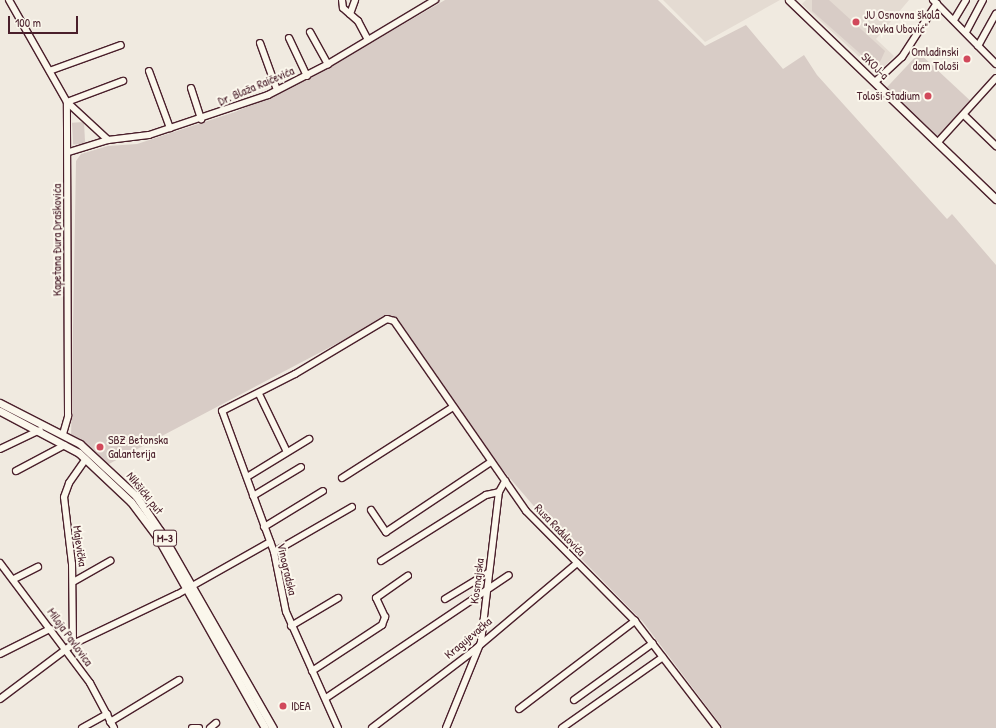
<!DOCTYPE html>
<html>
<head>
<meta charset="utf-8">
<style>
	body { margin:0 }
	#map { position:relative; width:996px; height:728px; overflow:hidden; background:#f0eae0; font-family:"Patrick Hand",sans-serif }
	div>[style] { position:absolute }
	.built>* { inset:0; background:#e4dbd2 }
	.green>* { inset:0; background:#d8ccc6; transform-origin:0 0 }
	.roads { filter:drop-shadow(1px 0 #4a1f2b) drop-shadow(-1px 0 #4a1f2b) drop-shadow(0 1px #4a1f2b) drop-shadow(0 -1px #4a1f2b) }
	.minor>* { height:6px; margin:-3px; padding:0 3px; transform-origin:3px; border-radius:3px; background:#fbf7ec }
	.major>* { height:7px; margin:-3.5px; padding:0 3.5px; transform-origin:3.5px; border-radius:3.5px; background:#fbf7ec }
	.dots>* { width:11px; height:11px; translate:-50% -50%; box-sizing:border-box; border:2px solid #fbf7ec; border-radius:50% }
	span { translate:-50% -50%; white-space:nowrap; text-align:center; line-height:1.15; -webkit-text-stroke:4px #fbf7ec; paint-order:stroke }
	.shield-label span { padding:1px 3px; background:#fbf7ec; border:1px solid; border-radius:3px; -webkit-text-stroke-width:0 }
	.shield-label { font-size:11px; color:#4a1f2b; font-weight:700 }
	.poi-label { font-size:12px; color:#4a1f2b }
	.left { translate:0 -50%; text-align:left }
	.right { translate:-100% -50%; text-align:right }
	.street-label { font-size:12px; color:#4a1f2b }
	.scale { position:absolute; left:8px; top:16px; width:70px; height:18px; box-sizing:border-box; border:2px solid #4a1f2b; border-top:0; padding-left:5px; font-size:12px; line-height:14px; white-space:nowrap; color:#4a1f2b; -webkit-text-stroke:3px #fbf7ec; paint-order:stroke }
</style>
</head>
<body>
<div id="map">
	<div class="built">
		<i style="clip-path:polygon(663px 0,780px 0,705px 42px)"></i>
		<i style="clip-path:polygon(806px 0,909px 0,876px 39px,894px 56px,878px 74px,802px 4px)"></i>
	</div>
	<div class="green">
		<i style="clip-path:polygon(445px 0,658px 0,705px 46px,746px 25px,783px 69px,804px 55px,817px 75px,947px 219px,952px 214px,996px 265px,996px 728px,723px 728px,643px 622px,563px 540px,502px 469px,391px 315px,107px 465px,71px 440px,76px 161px,81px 154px,108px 146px,137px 144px,235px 112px,307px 80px)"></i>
		<i style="clip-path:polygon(812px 0,829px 0,885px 51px,880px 62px,873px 65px,812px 11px)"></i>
		<i style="left:919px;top:53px;width:72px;height:50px;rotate:43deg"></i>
		<i style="left:84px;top:122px;width:22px;height:12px;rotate:87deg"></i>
	</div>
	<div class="roads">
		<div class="minor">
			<i style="left:9px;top:0;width:117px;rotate:60.4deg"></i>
			<i style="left:67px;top:102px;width:56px;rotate:42.8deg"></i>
			<i style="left:342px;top:0;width:8px;rotate:83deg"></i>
			<i style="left:343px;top:8px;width:20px;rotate:41deg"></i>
			<i style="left:358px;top:21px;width:21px;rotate:62deg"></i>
			<i style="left:933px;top:0;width:90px;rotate:45.5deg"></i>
			<i style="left:350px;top:14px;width:15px;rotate:-70deg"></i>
			<i style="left:954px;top:20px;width:23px;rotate:-59deg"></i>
			<i style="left:310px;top:32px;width:37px;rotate:61deg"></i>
			<i style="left:966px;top:32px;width:36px;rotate:-62deg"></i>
			<i style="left:289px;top:38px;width:42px;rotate:64.7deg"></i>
			<i style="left:260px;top:43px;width:50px;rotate:70.1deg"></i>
			<i style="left:978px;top:46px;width:37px;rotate:-61deg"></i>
			<i style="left:52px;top:70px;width:73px;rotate:-19.9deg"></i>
			<i style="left:149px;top:71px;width:61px;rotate:69.8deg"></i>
			<i style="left:875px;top:82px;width:37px;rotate:-43deg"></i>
			<i style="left:902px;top:57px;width:64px;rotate:-57.1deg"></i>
			<i style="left:191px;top:88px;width:33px;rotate:72deg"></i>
			<i style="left:67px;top:102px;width:60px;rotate:-20.6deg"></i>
			<i style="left:964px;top:115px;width:45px;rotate:44.1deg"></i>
			<i style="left:938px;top:142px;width:86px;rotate:-47.8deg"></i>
			<i style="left:69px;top:152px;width:41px;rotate:-17.1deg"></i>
			<i style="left:108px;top:140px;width:41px;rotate:-7deg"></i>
			<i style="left:149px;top:135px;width:126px;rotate:-18.6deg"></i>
			<i style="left:268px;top:95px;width:68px;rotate:-27.3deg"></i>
			<i style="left:328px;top:64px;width:125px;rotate:-30.9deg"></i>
			<i style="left:259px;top:394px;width:64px;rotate:64.2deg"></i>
			<i style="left:63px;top:434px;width:19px;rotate:-74deg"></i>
			<i style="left:68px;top:416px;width:314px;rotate:-90.2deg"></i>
			<i style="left:0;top:449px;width:44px;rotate:-25.4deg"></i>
			<i style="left:16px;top:471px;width:55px;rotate:-28deg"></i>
			<i style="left:247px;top:477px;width:73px;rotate:-31.5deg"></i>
			<i style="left:342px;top:478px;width:132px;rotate:-32.6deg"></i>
			<i style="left:253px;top:496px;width:56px;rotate:-31.1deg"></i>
			<i style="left:371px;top:510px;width:27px;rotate:56deg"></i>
			<i style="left:386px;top:532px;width:126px;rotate:-33.7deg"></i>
			<i style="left:264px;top:527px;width:69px;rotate:-31.4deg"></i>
			<i style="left:274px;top:552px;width:90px;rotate:-30deg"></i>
			<i style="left:381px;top:561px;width:124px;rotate:-32.2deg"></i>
			<i style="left:486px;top:495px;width:13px;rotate:-13deg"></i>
			<i style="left:0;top:563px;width:150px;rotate:53.1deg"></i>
			<i style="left:90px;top:683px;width:51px;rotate:61.9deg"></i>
			<i style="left:14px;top:579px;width:27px;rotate:-27deg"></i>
			<i style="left:73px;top:582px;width:43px;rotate:-29.6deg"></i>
			<i style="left:445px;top:599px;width:50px;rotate:-31.2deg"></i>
			<i style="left:291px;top:626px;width:55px;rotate:-30.8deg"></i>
			<i style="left:73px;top:644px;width:80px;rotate:-90.7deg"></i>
			<i style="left:72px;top:564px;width:67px;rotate:-96.8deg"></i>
			<i style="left:64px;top:497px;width:15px;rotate:-70deg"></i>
			<i style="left:69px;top:483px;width:29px;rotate:-55deg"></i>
			<i style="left:0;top:654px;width:56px;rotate:-26.6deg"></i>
			<i style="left:312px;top:671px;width:84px;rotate:-33.3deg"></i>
			<i style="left:382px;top:625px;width:9px;rotate:-69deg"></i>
			<i style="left:385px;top:617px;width:21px;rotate:-115deg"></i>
			<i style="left:376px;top:598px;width:39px;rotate:-35deg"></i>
			<i style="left:326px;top:698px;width:220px;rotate:-33.9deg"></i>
			<i style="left:0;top:699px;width:91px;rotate:-37deg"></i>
			<i style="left:73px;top:644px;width:116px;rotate:-25.5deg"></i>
			<i style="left:178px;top:594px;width:106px;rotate:-29.5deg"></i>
			<i style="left:574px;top:700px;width:97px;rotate:-35.8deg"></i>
			<i style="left:519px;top:709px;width:146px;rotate:-37.2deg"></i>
			<i style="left:110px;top:722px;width:81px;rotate:-31.3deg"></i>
			<i style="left:82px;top:728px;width:29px;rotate:-29deg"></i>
			<i style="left:192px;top:728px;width:7px"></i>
			<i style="left:210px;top:728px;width:8px;rotate:-40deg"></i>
			<i style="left:338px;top:728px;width:127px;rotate:-114.1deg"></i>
			<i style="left:286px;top:612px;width:61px;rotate:-101.3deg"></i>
			<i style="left:274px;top:552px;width:150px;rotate:-110.2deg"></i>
			<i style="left:222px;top:411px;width:82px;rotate:-26.9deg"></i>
			<i style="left:295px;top:374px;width:107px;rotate:-30.9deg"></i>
			<i style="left:387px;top:319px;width:7px;rotate:16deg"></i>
			<i style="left:394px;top:321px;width:231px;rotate:55.2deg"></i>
			<i style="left:526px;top:511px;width:155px;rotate:45.3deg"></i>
			<i style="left:635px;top:621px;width:135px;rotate:52.5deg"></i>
			<i style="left:372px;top:728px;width:127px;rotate:-37.3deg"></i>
			<i style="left:473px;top:651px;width:136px;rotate:-40.2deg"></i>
			<i style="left:446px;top:728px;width:93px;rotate:-67.9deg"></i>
			<i style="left:481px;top:642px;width:151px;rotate:-83.2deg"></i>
			<i style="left:499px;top:492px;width:13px;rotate:-61deg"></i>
			<i style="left:562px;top:728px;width:123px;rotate:-35.1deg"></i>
		</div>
		<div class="major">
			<i style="left:789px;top:0;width:287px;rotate:43.9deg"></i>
			<i style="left:0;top:403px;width:90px;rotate:27.1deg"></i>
			<i style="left:80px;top:444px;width:76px;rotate:42.9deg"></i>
			<i style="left:136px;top:496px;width:42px;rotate:55.6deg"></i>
			<i style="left:160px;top:531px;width:227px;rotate:60.2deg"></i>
			<i style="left:0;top:411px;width:89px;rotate:28deg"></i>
			<i style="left:79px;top:453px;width:71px;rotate:43.3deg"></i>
			<i style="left:131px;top:502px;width:45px;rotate:53.1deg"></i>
			<i style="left:158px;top:538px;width:218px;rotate:60.6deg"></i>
		</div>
	</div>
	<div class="dots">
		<i style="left:856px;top:22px;background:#d1495b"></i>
		<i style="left:967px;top:59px;background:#d1495b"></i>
		<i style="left:928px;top:96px;background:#d1495b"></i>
		<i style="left:100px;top:447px;background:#d1495b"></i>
		<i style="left:283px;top:706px;background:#d1495b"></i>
	</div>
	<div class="shield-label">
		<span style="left:165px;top:538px">M-3</span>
	</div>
	<div class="poi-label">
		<span class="left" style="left:864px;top:22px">JU Osnovna škola<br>"Novka Ubović"</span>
		<span class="right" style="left:959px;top:59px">Omladinski<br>dom Tološi</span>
		<span class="right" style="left:920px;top:96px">Tološi Stadium</span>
		<span class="left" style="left:108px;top:447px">SBZ Betonska<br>Galanterija</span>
		<span class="left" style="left:291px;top:706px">IDEA</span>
	</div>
	<div class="street-label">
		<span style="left:875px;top:66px;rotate:44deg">SKOJ-a</span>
		<span style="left:256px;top:86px;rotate:-23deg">Dr. Blaža Raičevića</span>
		<span style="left:57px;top:240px;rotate:-90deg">Kapetana Đura Draškovića</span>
		<span style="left:145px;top:493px;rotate:51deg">Nikšićki put</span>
		<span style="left:560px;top:530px;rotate:46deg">Rusa Radulovića</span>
		<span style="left:80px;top:546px;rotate:82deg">Majevička</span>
		<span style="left:287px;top:569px;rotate:77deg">Vinogradska</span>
		<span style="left:477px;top:581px;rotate:-83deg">Kosmajska</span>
		<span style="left:70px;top:637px;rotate:54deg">Miloja Pavlovica</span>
		<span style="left:468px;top:638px;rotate:-40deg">Kragujevačka</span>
	</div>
	<div class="scale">100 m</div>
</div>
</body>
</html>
